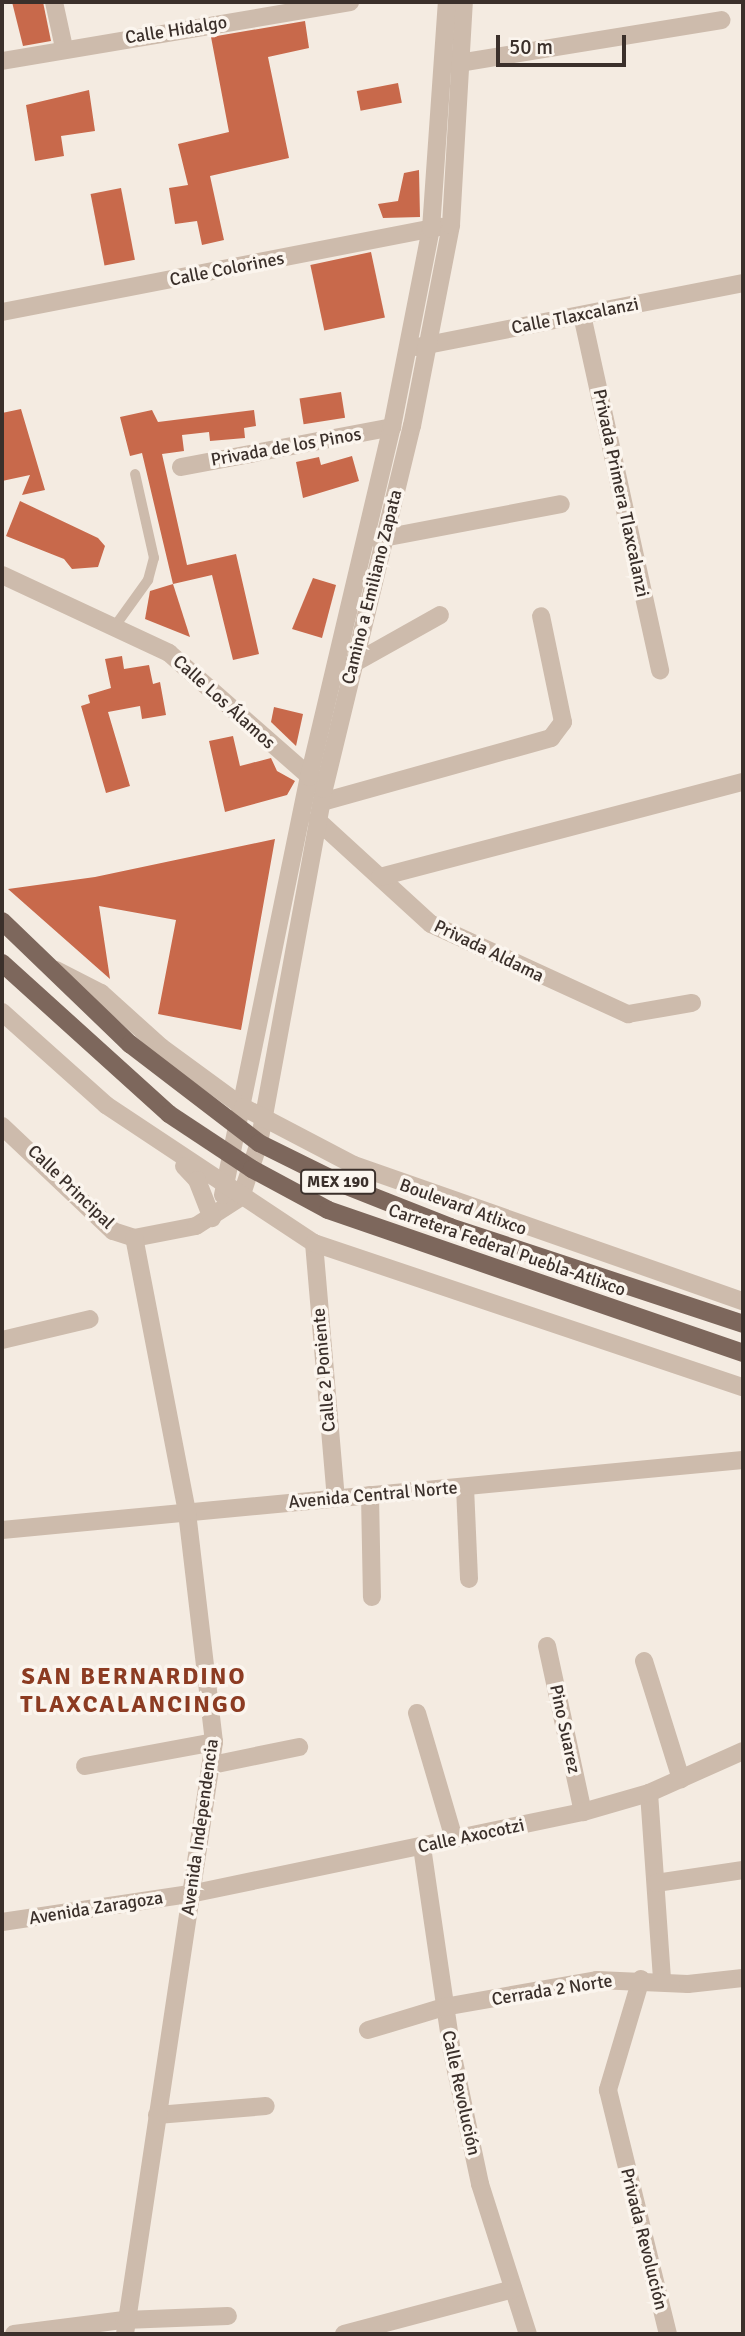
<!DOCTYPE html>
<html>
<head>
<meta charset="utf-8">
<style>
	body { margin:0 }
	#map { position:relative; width:745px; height:2336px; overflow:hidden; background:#f4ebe1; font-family:Signika,sans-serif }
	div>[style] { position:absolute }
	.building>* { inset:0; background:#c8694b; transform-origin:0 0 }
	.service>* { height:10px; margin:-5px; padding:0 5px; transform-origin:5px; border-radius:5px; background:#cdbbac }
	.minor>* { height:18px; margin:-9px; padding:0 9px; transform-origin:9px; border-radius:9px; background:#cdbbac }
	.tertiary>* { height:18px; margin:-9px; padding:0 9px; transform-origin:9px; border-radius:9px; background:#cdbbac }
	.primary>* { height:18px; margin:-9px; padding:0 9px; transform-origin:9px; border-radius:9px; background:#7d675c }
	span { translate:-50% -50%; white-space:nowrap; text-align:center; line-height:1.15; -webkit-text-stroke:7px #fbf5ee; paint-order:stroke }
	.shield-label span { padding:2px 5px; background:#fbf5ee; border:2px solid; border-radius:5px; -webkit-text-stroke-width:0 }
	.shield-label { font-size:16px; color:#3b302b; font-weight:700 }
	.street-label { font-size:18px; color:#3b302b }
	.district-label { font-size:24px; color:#8c3b22; font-weight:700; letter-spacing:2px }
	.frame { position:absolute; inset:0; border:4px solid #3b302b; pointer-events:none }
	.scale { position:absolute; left:496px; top:35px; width:130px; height:32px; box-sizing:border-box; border:4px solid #3b302b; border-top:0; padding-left:9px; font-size:21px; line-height:24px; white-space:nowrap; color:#3b302b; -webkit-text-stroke:5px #fbf5ee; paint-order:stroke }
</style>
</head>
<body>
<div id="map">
	<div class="building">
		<i style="clip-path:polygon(12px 2px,43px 2px,51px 41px,23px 46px)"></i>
		<i style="clip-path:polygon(305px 21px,309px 48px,268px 57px,289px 158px,210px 176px,224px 240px,202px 245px,197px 221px,175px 224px,169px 188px,188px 185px,178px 144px,229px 132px,211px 37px)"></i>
		<i style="left:398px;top:83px;width:20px;height:42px;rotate:79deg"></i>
		<i style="clip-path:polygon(89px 90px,95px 131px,61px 136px,64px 156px,35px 161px,26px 105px)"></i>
		<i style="clip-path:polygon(419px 170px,420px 217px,383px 218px,378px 204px,398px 201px,404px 173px)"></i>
		<i style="left:121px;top:188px;width:73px;height:31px;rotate:79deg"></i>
		<i style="left:371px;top:252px;width:67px;height:62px;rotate:78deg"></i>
		<i style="left:341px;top:392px;width:26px;height:42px;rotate:81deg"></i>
		<i style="clip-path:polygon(21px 409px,45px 490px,22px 495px,30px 475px,2px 481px,2px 413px)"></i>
		<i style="clip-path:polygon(152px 410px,158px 422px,254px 410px,256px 426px,244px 428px,245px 438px,210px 441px,209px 432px,182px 435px,184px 451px,162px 454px,187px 565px,236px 554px,259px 654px,233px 660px,212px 575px,173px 584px,142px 453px,130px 456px,120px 417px)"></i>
		<i style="clip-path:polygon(352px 456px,359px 481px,303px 498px,296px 462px,319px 457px,321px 465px)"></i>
		<i style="clip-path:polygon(20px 501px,98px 538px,105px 546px,98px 567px,72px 569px,64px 559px,6px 536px)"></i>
		<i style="clip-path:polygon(313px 578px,336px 585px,322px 638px,292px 629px)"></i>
		<i style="clip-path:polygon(173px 584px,190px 637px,145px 619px,150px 591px)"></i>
		<i style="clip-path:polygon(122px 656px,124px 669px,149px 665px,153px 684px,160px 682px,166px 715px,142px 719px,140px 706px,108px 712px,130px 786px,106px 793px,81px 706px,90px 703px,88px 695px,111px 688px,105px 659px)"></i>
		<i style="clip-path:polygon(274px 707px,303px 714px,296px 746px,271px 722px)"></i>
		<i style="clip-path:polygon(233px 736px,240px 766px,271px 758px,277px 771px,295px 781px,287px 795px,225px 812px,209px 741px)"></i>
		<i style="clip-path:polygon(275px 839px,241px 1030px,158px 1014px,176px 920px,99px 906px,110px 979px,8px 889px,95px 877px)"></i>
	</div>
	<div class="service">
		<i style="left:115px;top:626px;width:57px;rotate:-54.3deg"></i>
		<i style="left:148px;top:580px;width:23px;rotate:-75deg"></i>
		<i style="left:154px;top:558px;width:86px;rotate:-102.7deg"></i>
	</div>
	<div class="minor">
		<i style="left:54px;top:2px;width:47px;rotate:77.7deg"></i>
		<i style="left:2px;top:61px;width:353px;rotate:-9.6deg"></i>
		<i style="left:459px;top:63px;width:266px;rotate:-9.3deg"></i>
		<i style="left:2px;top:312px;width:447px;rotate:-11deg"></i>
		<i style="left:582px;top:315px;width:364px;rotate:77.6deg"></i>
		<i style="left:417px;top:347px;width:332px;rotate:-11.1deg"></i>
		<i style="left:181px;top:467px;width:215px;rotate:-10.7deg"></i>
		<i style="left:378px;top:539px;width:186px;rotate:-10.8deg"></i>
		<i style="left:2px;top:575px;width:184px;rotate:25deg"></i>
		<i style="left:169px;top:653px;width:197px;rotate:41.3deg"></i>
		<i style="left:351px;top:665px;width:102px;rotate:-29.3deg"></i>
		<i style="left:322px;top:802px;width:238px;rotate:-15.6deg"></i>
		<i style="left:551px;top:738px;width:20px;rotate:-53deg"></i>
		<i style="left:563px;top:722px;width:108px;rotate:-101.7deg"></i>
		<i style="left:317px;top:820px;width:154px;rotate:42.4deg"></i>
		<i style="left:431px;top:924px;width:217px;rotate:24.6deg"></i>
		<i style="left:628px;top:1014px;width:65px;rotate:-9.8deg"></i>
		<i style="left:380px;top:877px;width:375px;rotate:-14.7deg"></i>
		<i style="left:2px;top:1126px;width:153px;rotate:43.4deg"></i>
		<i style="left:113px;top:1231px;width:22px;rotate:18deg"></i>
		<i style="left:134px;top:1238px;width:63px;rotate:-11deg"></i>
		<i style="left:196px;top:1226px;width:54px;rotate:-32.8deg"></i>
		<i style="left:241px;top:1197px;width:57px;rotate:-71.6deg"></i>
		<i style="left:259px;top:1143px;width:360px;rotate:-79.6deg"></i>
		<i style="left:324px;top:789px;width:374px;rotate:-76.4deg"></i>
		<i style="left:412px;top:426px;width:205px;rotate:-79deg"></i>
		<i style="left:451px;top:225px;width:223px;rotate:-86.7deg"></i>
		<i style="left:223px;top:1195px;width:427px;rotate:-78.4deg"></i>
		<i style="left:309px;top:777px;width:360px;rotate:-76.7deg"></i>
		<i style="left:392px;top:427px;width:202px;rotate:-78.9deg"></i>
		<i style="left:431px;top:229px;width:228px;rotate:-86deg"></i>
		<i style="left:314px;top:1243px;width:256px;rotate:85.1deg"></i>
		<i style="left:2px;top:1340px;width:90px;rotate:-13.4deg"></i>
		<i style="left:465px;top:1487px;width:92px;rotate:87.5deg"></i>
		<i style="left:370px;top:1495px;width:102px;rotate:88.9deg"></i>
		<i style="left:2px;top:1530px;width:744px;rotate:-5.4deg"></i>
		<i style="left:547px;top:1646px;width:170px;rotate:77.8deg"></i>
		<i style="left:644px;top:1661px;width:124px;rotate:72.6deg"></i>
		<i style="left:417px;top:1713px;width:131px;rotate:73.6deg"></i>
		<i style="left:212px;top:1765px;width:89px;rotate:-11.7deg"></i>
		<i style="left:85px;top:1766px;width:131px;rotate:-10.5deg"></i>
		<i style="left:649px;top:1793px;width:188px;rotate:86deg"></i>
		<i style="left:422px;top:1847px;width:207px;rotate:81.7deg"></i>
		<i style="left:452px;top:2052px;width:135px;rotate:78deg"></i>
		<i style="left:480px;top:2184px;width:157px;rotate:72.3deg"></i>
		<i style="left:656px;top:1883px;width:88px;rotate:-8.5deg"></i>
		<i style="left:2px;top:1922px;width:190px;rotate:-8.5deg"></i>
		<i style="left:190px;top:1894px;width:401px;rotate:-11.8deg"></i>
		<i style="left:583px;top:1812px;width:69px;rotate:-16.1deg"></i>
		<i style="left:649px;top:1793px;width:103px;rotate:-24.1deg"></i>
		<i style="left:641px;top:1979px;width:116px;rotate:106.6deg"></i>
		<i style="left:608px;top:2090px;width:251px;rotate:76.2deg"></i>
		<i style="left:368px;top:2030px;width:79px;rotate:-16.8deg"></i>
		<i style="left:444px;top:2007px;width:155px;rotate:-10deg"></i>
		<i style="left:597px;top:1980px;width:91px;rotate:2.5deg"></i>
		<i style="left:688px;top:1984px;width:55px;rotate:-6.2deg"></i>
		<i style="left:157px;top:2115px;width:109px;rotate:-4.7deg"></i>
		<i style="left:14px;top:2334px;width:111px;rotate:-7.3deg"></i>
		<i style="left:124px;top:2320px;width:104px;rotate:-2.2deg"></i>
		<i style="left:125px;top:2334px;width:599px;rotate:-81.45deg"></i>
		<i style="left:214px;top:1742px;width:232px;rotate:-96.7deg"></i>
		<i style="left:187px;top:1512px;width:279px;rotate:-100.9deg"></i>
		<i style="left:344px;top:2334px;width:175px;rotate:-14.9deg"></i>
	</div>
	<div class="tertiary">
		<i style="left:56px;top:970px;width:51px;rotate:27.1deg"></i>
		<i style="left:101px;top:993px;width:81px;rotate:42deg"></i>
		<i style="left:161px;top:1047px;width:102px;rotate:36.2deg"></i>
		<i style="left:243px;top:1107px;width:125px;rotate:27.6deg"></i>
		<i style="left:354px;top:1165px;width:412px;rotate:19.3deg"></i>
		<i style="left:2px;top:1012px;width:140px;rotate:41.8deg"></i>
		<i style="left:106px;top:1105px;width:250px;rotate:33.6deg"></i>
		<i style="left:314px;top:1243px;width:453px;rotate:18.6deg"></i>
		<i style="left:184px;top:1166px;width:19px;rotate:47deg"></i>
		<i style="left:197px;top:1180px;width:41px;rotate:68.5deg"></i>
	</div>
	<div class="primary">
		<i style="left:2px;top:921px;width:178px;rotate:43.9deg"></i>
		<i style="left:130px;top:1044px;width:163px;rotate:37.5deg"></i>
		<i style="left:259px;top:1143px;width:95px;rotate:26.3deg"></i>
		<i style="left:344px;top:1185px;width:114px;rotate:21.6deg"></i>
		<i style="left:450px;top:1227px;width:309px;rotate:18.3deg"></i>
		<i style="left:2px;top:963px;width:225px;rotate:42.1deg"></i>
		<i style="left:169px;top:1114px;width:100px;rotate:33.5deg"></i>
		<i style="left:252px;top:1169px;width:86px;rotate:28.3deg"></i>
		<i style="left:328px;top:1210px;width:439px;rotate:19deg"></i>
	</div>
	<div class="shield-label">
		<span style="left:338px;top:1182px">MEX 190</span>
	</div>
	<div class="street-label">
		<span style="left:176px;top:30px;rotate:-9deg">Calle Hidalgo</span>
		<span style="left:227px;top:269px;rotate:-11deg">Calle Colorines</span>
		<span style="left:575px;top:316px;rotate:-11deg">Calle Tlaxcalanzi</span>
		<span style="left:286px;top:447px;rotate:-10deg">Privada de los Pinos</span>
		<span style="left:621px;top:493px;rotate:78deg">Privada Primera Tlaxcalanzi</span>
		<span style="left:372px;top:587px;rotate:-76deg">Camino a Emiliano Zapata</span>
		<span style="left:224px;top:702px;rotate:42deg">Calle Los Álamos</span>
		<span style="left:489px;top:951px;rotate:26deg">Privada Aldama</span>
		<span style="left:71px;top:1187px;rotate:44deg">Calle Principal</span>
		<span style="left:463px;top:1207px;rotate:20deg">Boulevard Atlixco</span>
		<span style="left:507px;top:1250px;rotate:19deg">Carretera Federal Puebla-Atlixco</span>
		<span style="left:324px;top:1370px;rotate:-95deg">Calle 2 Poniente</span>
		<span style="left:373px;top:1495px;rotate:-5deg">Avenida Central Norte</span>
		<span style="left:565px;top:1729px;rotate:78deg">Pino Suarez</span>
		<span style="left:200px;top:1827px;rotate:-82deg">Avenida Independencia</span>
		<span style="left:471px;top:1836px;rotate:-12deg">Calle Axocotzi</span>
		<span style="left:96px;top:1908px;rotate:-9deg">Avenida Zaragoza</span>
		<span style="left:552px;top:1990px;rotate:-9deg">Cerrada 2 Norte</span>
		<span style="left:461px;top:2093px;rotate:78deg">Calle Revolución</span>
		<span style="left:644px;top:2239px;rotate:76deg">Privada Revolución</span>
	</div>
	<div class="district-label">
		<span style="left:134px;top:1691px">SAN BERNARDINO<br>TLAXCALANCINGO</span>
	</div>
	<div class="frame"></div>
	<div class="scale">50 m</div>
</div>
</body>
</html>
